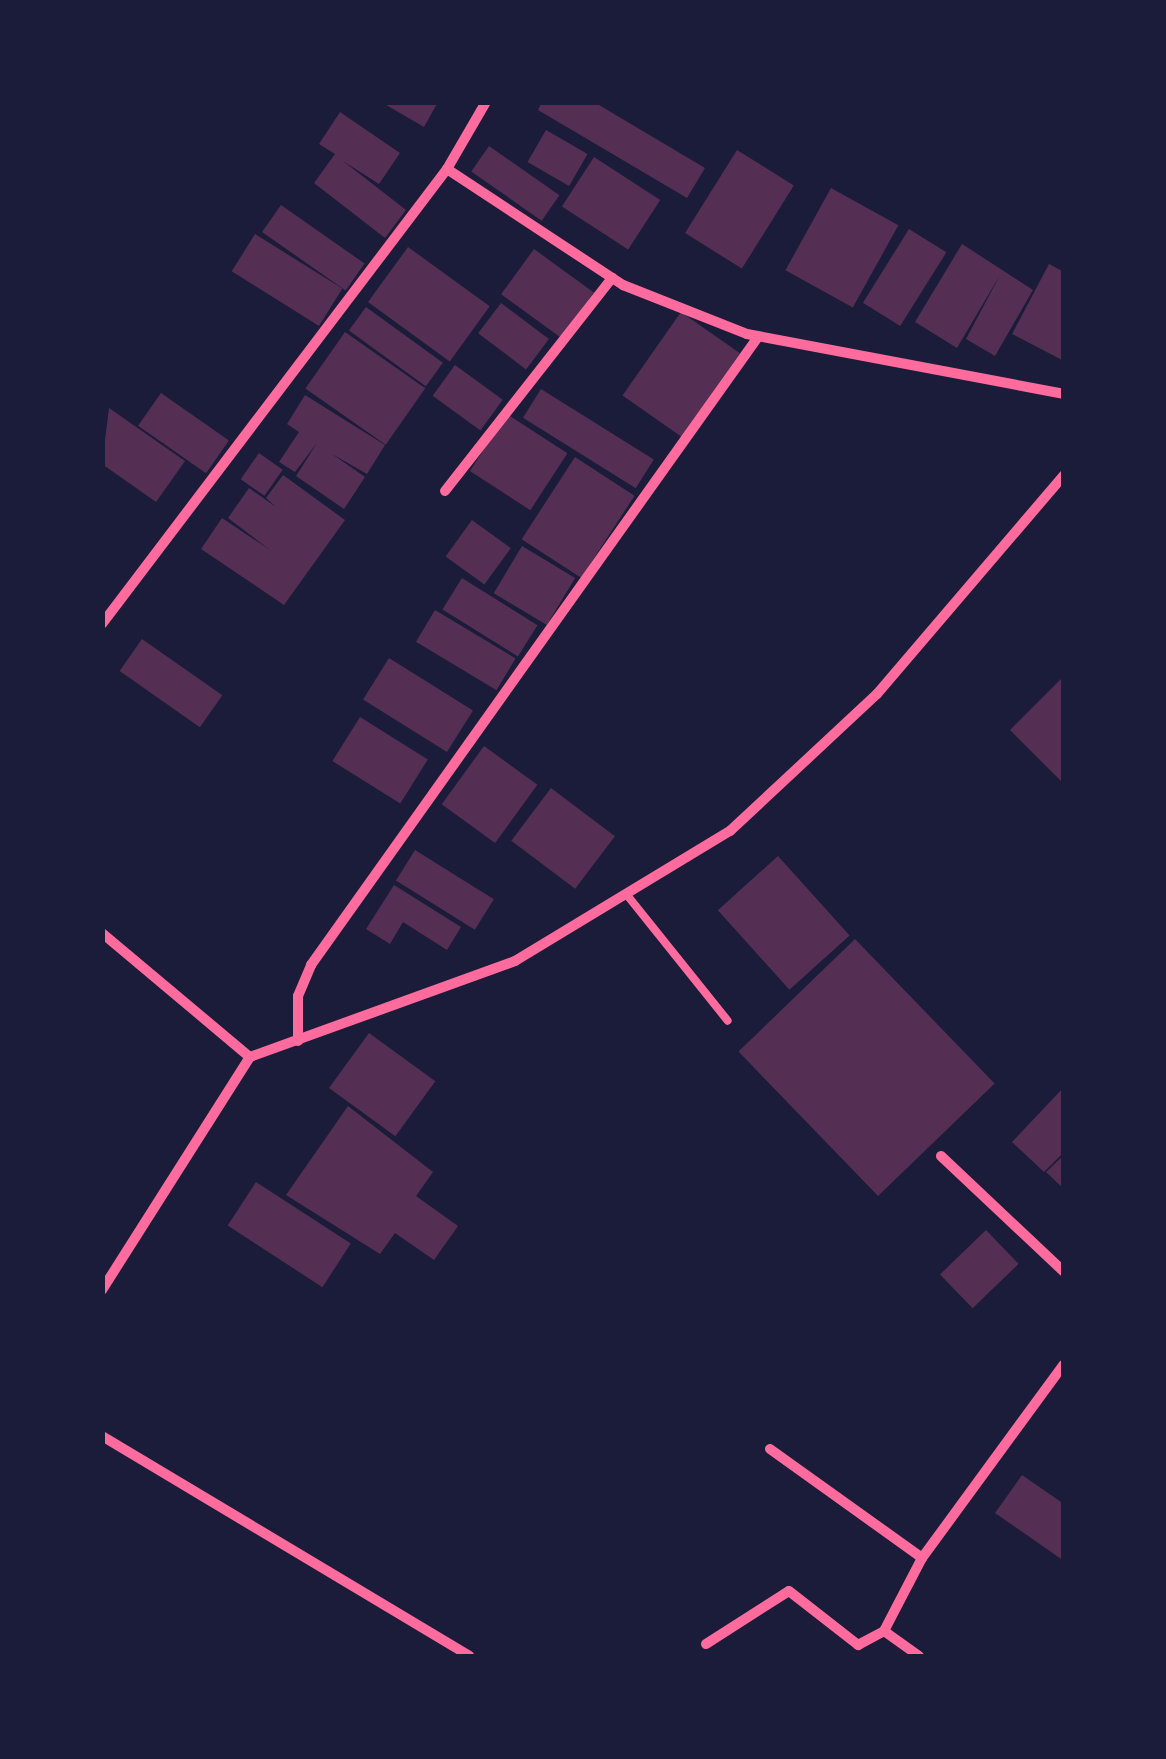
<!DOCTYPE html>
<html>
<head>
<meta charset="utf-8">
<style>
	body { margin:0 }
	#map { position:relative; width:1166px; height:1759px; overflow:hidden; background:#1b1b3a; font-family:"Nunito Sans",sans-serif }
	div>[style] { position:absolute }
	.building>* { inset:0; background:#542f53; transform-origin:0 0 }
	.service>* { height:8px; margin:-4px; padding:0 4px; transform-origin:4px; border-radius:4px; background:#ff6b9d }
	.minor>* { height:10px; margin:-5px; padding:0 5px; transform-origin:5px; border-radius:5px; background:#ff6b9d }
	span { translate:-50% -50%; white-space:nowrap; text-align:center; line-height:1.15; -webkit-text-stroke:8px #1b1b3a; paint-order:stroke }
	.frame { position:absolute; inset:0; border:105px solid #1b1b3a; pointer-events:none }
</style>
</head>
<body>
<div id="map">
	<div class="building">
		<i style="clip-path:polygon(381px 102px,438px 102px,424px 127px)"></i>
		<i style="clip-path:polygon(542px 102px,594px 102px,705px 168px,687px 198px,538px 110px)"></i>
		<i style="clip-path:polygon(340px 112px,400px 153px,379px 184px,343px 161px,406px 210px,385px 238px,314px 183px,335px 154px,319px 144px)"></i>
		<i style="left:546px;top:130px;width:48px;height:37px;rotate:30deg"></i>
		<i style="left:489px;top:146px;width:86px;height:31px;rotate:35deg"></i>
		<i style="left:737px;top:150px;width:67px;height:98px;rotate:32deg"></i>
		<i style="left:594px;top:157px;width:79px;height:59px;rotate:33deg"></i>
		<i style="left:831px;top:188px;width:77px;height:94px;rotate:29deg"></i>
		<i style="left:281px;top:205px;width:102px;height:33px;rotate:35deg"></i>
		<i style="left:909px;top:229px;width:44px;height:87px;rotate:32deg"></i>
		<i style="left:255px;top:234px;width:103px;height:44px;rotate:32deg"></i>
		<i style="clip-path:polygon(962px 244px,1033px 290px,995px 356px,966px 339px,1000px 275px,957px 348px,915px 322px)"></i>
		<i style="left:408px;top:247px;width:101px;height:68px;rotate:36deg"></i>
		<i style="left:534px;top:249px;width:74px;height:56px;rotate:36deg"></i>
		<i style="clip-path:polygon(1049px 264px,1064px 272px,1062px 360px,1012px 334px)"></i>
		<i style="left:501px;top:303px;width:60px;height:38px;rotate:37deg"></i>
		<i style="left:366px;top:307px;width:95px;height:29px;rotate:36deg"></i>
		<i style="left:681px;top:312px;width:72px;height:102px;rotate:35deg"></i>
		<i style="left:345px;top:332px;width:98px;height:69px;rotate:35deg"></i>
		<i style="left:455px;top:365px;width:59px;height:38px;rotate:36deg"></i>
		<i style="left:541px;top:389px;width:133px;height:34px;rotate:32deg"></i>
		<i style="left:161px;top:393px;width:83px;height:40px;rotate:35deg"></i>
		<i style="clip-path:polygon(305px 395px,385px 445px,367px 474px,332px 454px,365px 477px,344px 509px,296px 476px,317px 443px,295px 472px,279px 462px,299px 432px,287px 424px)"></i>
		<i style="clip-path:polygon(109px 408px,185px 461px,156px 502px,102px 464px)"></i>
		<i style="left:507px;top:414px;width:72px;height:68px;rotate:33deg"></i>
		<i style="left:259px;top:453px;width:29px;height:32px;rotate:35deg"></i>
		<i style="left:575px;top:457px;width:71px;height:98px;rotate:33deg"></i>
		<i style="clip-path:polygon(283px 475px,345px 520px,284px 605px,201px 549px,222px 518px,270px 550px,228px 518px,249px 488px,276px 507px,266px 498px)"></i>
		<i style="left:472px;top:520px;width:48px;height:45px;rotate:36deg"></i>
		<i style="left:522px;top:546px;width:62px;height:55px;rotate:31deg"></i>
		<i style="left:462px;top:578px;width:89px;height:37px;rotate:32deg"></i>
		<i style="left:435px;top:610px;width:94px;height:37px;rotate:31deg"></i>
		<i style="left:142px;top:639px;width:98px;height:39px;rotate:35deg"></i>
		<i style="left:389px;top:658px;width:99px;height:49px;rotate:32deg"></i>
		<i style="clip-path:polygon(1064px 676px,1064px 784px,1010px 730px)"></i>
		<i style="left:360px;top:717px;width:80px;height:52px;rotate:32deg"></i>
		<i style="left:484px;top:746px;width:66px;height:72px;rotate:36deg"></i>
		<i style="left:551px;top:788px;width:80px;height:66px;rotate:37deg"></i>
		<i style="left:415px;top:850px;width:93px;height:36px;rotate:32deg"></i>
		<i style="left:778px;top:856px;width:107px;height:81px;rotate:48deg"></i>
		<i style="clip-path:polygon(394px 885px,461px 927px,447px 950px,403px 922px,390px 944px,366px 929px)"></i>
		<i style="left:855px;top:939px;width:201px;height:162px;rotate:46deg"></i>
		<i style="left:369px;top:1033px;width:82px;height:68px;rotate:36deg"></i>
		<i style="clip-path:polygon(1064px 1087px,1064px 1152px,1044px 1172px,1012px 1142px)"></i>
		<i style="clip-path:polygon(348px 1106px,433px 1172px,416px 1196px,458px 1226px,434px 1260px,395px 1233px,380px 1254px,286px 1195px)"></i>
		<i style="clip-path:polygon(1064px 1155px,1064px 1189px,1046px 1172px)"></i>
		<i style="left:256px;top:1182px;width:113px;height:52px;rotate:33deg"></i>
		<i style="left:986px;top:1230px;width:47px;height:64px;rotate:46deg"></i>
		<i style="clip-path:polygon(1022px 1475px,1064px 1504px,1064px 1561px,995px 1513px)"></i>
	</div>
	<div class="service">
		<i style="left:627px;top:895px;width:161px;rotate:51.3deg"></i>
	</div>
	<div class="minor">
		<i style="left:447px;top:169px;width:211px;rotate:33.4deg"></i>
		<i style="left:623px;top:285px;width:133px;rotate:21.6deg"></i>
		<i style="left:747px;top:334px;width:323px;rotate:10.7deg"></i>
		<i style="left:445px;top:491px;width:271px;rotate:-51.9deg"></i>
		<i style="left:102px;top:624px;width:571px;rotate:-52.83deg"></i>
		<i style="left:447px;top:169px;width:78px;rotate:-59.8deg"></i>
		<i style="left:102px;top:933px;width:193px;rotate:40deg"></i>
		<i style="left:298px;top:1041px;width:45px;rotate:-90deg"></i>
		<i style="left:298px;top:996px;width:34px;rotate:-67deg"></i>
		<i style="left:311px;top:965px;width:771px;rotate:-54.56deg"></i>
		<i style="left:941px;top:1156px;width:169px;rotate:43.3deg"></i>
		<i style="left:102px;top:1290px;width:276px;rotate:-57.6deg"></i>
		<i style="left:250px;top:1057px;width:282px;rotate:-19.9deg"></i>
		<i style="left:515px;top:961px;width:251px;rotate:-31.2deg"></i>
		<i style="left:730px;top:831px;width:201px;rotate:-43deg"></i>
		<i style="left:877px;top:694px;width:288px;rotate:-49.5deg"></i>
		<i style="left:102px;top:1436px;width:428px;rotate:30.9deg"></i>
		<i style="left:770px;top:1449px;width:187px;rotate:35.6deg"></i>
		<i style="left:884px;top:1631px;width:43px;rotate:35.5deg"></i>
		<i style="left:706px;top:1644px;width:98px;rotate:-32.6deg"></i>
		<i style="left:789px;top:1591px;width:88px;rotate:38deg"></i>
		<i style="left:858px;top:1645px;width:30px;rotate:-28deg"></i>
		<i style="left:884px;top:1631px;width:82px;rotate:-62.5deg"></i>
		<i style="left:922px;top:1558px;width:240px;rotate:-53.8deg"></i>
	</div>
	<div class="frame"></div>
</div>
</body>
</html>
